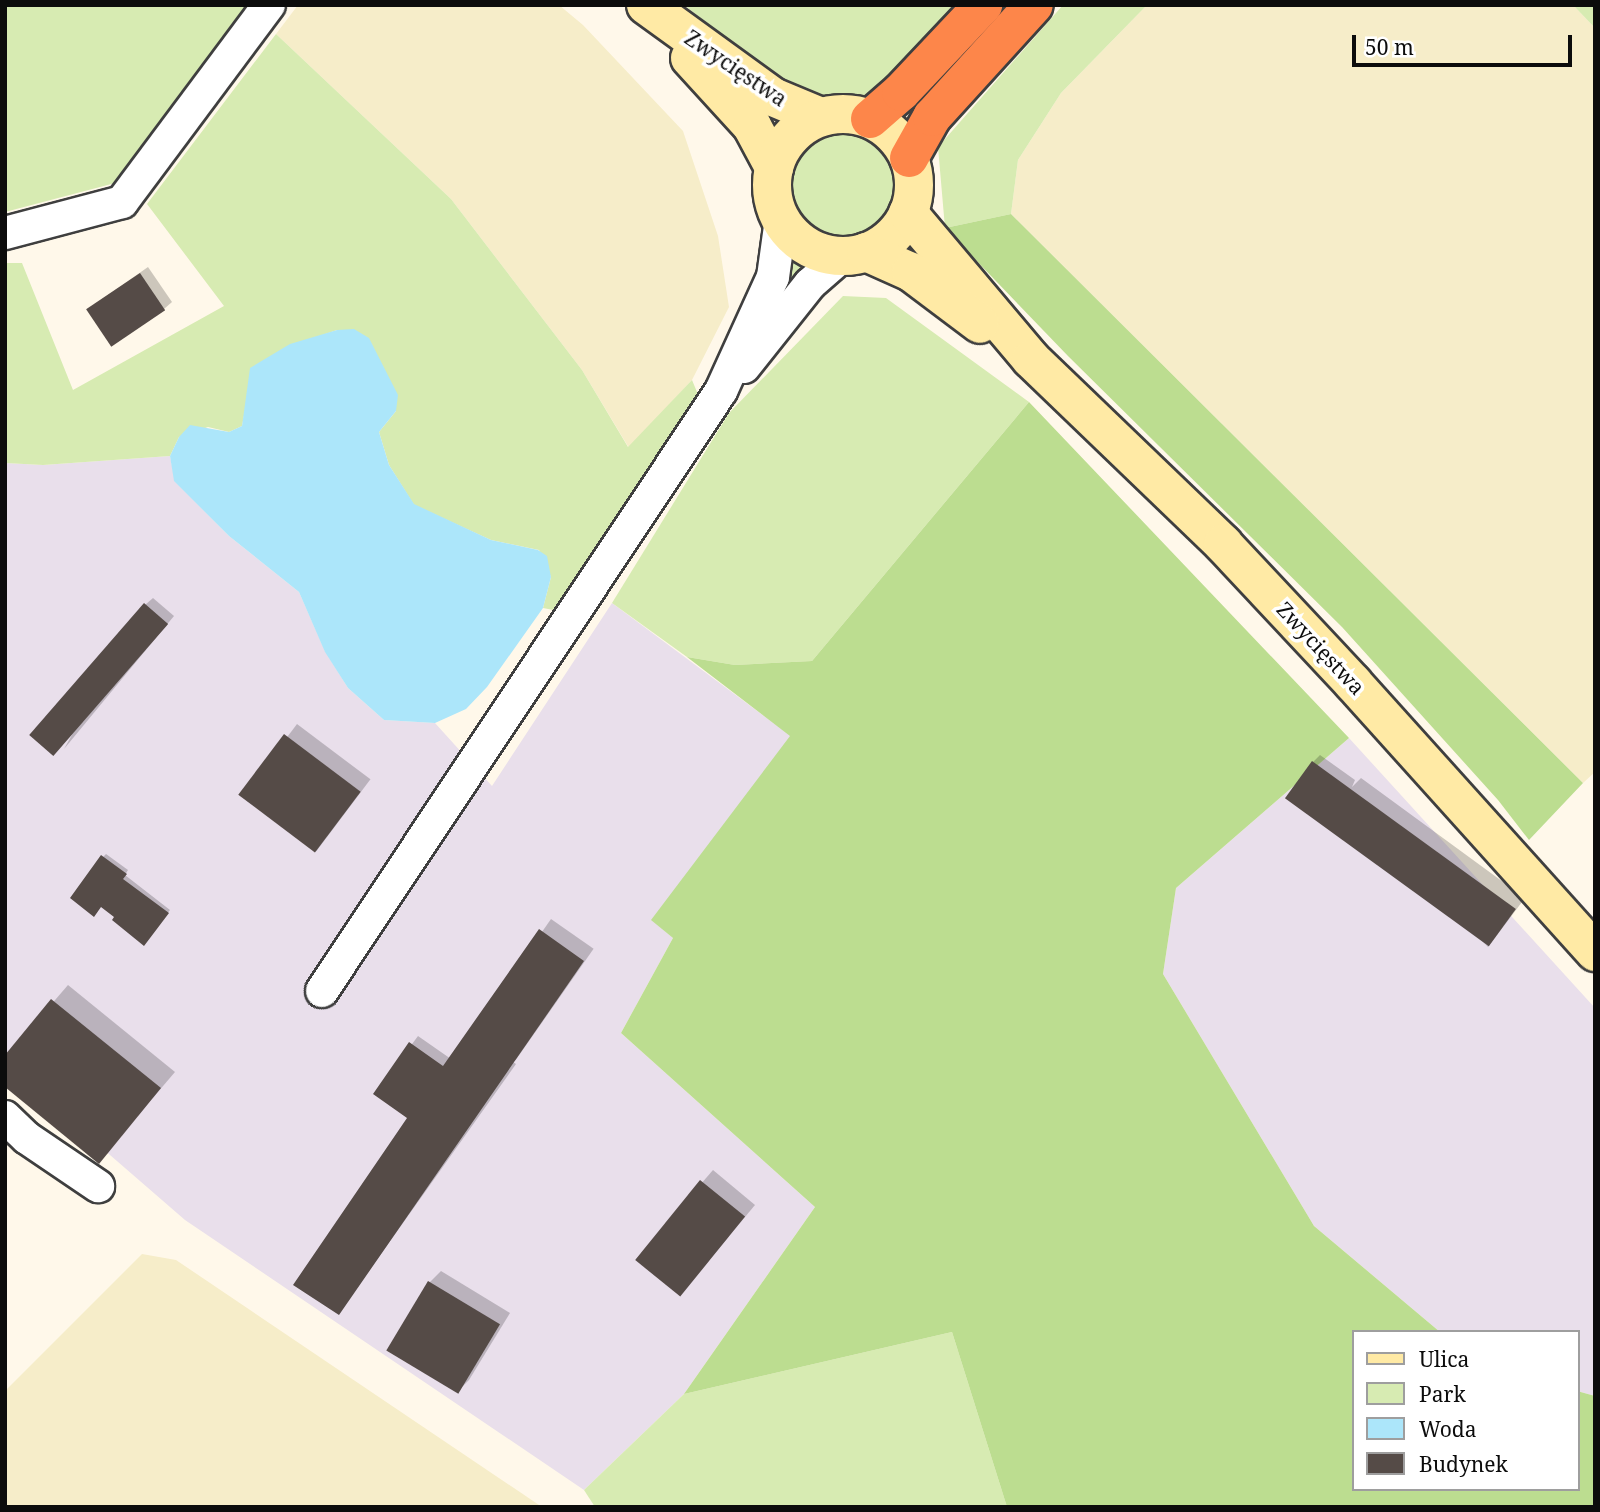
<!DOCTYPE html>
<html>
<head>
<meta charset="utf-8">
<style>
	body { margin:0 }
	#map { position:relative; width:1600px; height:1512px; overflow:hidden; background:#fff8ea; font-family:"Noto Serif",serif }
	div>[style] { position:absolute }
	.industrial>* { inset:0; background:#e9dfeb }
	.farmland>* { inset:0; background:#f6edc9 }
	.green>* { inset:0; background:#d7ebb2 }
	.round { border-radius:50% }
	.forest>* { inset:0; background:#bcdd90 }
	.water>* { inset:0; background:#ace6fa }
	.shadow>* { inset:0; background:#0003; transform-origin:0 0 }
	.building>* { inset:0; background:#554b47; transform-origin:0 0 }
	.roads { filter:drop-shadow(2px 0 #3f3f3f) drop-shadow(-2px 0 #3f3f3f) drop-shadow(0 2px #3f3f3f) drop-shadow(0 -2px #3f3f3f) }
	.street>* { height:32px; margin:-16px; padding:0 16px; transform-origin:16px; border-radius:16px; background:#fff }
	.secondary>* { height:38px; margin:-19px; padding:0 19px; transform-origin:19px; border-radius:19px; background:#ffeaa5 }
	.secondary>.ring { margin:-19px; padding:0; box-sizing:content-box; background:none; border:38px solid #ffeaa5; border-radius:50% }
	.highway>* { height:38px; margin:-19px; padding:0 19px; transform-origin:19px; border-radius:19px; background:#fd864a }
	span { translate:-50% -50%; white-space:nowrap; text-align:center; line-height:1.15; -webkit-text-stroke:7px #fff; paint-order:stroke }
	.street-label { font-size:21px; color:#0c0c0c }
	.frame { position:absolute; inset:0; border:7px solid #0c0c0c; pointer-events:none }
	.legend { position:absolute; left:1352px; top:1330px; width:228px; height:161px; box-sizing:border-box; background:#fff; border:2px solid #9e9e9e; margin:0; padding:9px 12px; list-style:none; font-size:21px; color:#0c0c0c }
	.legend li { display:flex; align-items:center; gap:14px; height:35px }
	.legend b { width:35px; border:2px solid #9e9e9e }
	.scale { position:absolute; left:1352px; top:35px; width:220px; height:32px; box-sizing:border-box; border:4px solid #0c0c0c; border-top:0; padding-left:9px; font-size:21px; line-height:24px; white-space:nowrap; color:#0c0c0c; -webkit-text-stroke:5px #fff; paint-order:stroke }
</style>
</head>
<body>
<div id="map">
	<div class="industrial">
		<i style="clip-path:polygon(170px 456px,175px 481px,229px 536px,299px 592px,325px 651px,348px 688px,384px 720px,435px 723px,492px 786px,612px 603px,791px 736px,652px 920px,673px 938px,621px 1033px,815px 1207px,684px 1394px,584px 1490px,185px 1220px,5px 1064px,5px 463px,43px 465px)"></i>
		<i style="clip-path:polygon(1349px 738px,1595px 1008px,1595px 1396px,1577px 1391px,1577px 1332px,1440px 1332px,1314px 1226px,1163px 974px,1176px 888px)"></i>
	</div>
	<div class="farmland">
		<i style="clip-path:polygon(298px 5px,559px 5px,583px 25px,683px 131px,718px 236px,729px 307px,692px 380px,629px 448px,582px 370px,451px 199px,276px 34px)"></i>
		<i style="clip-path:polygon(1147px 5px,1573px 5px,1595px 28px,1595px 772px,1583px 783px,1011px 214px,1018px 160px,1061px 93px)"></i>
		<i style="clip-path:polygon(142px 1254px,176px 1260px,542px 1507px,5px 1507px,5px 1391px)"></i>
	</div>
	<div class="green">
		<i style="clip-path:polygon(5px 5px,248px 5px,119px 182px,5px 212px)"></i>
		<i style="clip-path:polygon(684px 5px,960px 5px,878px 94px,805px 100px)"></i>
		<i style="clip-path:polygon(1063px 5px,1147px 5px,1061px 93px,1018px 160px,1011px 214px,945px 228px,938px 147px)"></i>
		<i style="clip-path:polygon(1573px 5px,1595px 5px,1595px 28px)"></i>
		<i style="clip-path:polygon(276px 34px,451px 199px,582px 370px,628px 447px,692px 380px,702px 404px,564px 612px,543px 608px,551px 577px,539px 550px,491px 540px,414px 505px,389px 465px,379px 432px,396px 411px,337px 330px,317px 337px,247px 400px,242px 426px,229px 432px,208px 427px,179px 437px,170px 456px,43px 465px,5px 463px,5px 263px,22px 263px,73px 390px,224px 306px,147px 204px)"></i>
		<i class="round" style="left:790px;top:133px;width:104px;height:104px"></i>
		<i style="clip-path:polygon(789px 258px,809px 268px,787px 299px,777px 293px)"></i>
		<i style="clip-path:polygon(843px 296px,886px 298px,1029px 402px,812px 661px,735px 665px,687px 657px,612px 603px,729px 413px)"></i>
		<i style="clip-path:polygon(952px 1332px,1007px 1507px,595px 1507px,584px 1490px,684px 1394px)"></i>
	</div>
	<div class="forest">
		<i style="clip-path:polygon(1011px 214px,1583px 783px,1529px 840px,1498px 800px,1342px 627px,1068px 356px,945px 228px)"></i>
		<i style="clip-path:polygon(1029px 402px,1349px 738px,1176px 888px,1163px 974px,1314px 1226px,1440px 1332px,1353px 1332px,1353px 1489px,1577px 1489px,1577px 1391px,1595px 1396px,1595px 1507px,1007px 1507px,952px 1332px,684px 1394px,815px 1207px,621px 1033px,673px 938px,651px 920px,790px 736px,687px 657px,735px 665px,812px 661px)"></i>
	</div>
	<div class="water">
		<i style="clip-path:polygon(354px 329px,369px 338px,398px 395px,396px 411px,379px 432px,389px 465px,414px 504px,491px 540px,538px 550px,547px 556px,551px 577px,543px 608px,487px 687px,466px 709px,435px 723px,384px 720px,348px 688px,325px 652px,299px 592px,229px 536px,174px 481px,170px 456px,179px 437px,190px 425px,229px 432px,242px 426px,250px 368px,290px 344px,337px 330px)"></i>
	</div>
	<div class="shadow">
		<i style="clip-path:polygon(148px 267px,172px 302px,164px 309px,88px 309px)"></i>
		<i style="clip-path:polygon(153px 598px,174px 616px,64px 749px,145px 605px)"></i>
		<i style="left:297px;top:724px;width:92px;height:90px;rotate:37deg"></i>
		<i style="clip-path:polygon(1320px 755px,1355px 780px,1352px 787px,1361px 778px,1525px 898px,1488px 947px,1313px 762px)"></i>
		<i style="clip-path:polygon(106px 854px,128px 870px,125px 875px,170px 910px,147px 940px,117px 917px,103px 857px)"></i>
		<i style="left:551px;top:919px;width:52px;height:136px;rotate:35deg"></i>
		<i style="clip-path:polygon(68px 985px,175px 1072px,99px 1161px,5px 1058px)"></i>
		<i style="clip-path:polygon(469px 1031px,516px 1064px,339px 1313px,415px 1110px,375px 1094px,418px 1036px,451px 1059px)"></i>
		<i style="clip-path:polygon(713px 1170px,755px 1205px,690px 1283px,636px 1259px)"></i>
		<i style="clip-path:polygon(441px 1271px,510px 1313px,469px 1380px,458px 1391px,389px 1349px,430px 1282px)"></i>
	</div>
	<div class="building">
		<i style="left:140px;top:273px;width:45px;height:65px;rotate:56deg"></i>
		<i style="left:144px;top:603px;width:32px;height:175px;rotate:41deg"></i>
		<i style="left:284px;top:734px;width:96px;height:76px;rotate:37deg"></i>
		<i style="left:1312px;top:761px;width:252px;height:46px;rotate:36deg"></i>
		<i style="clip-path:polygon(101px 855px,127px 874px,123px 879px,169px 913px,144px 946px,112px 920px,114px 917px,101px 907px,94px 917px,70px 898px)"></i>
		<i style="clip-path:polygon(539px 929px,584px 961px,339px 1315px,293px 1285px,407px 1118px,373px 1094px,409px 1042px,443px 1066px)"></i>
		<i style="clip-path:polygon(51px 999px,161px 1088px,99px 1164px,5px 1087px,5px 1055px)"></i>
		<i style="left:700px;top:1180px;width:58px;height:103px;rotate:39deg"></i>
		<i style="left:428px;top:1281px;width:84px;height:81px;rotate:31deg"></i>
	</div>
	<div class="roads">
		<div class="street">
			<i style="left:5px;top:233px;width:121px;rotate:-14.8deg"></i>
			<i style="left:122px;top:202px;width:246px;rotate:-53.3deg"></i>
			<i style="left:744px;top:367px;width:106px;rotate:-51.5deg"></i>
			<i style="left:810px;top:284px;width:43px;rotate:-41.2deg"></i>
			<i style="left:322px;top:991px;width:721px;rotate:-56.38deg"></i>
			<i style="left:721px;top:391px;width:125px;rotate:-65.5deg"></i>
			<i style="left:773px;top:277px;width:59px;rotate:-82.1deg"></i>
			<i style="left:5px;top:1117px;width:30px;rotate:44deg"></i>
			<i style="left:27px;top:1138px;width:86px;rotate:34.1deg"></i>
		</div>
		<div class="secondary">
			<i style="left:646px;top:5px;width:157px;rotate:35.9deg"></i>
			<i style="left:773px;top:97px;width:52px;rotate:22.6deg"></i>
			<i style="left:690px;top:58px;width:92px;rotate:47.6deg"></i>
			<i style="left:752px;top:126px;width:47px;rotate:61.8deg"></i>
			<i class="ring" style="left:772px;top:114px;width:104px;height:104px"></i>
			<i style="left:908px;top:213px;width:191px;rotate:49.9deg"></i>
			<i style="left:1031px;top:359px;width:267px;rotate:43.9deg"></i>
			<i style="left:1223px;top:544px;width:190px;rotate:46.9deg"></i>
			<i style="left:1353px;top:683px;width:362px;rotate:48deg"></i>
			<i style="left:866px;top:252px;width:49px;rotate:24deg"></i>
			<i style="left:911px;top:272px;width:86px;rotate:37deg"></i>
		</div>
		<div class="highway">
			<i style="left:870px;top:119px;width:41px;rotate:-41.1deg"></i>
			<i style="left:901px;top:92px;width:120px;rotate:-46.7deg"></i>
			<i style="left:909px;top:158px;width:47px;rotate:-60.7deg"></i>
			<i style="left:932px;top:117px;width:151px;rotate:-47.7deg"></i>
		</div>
	</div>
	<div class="street-label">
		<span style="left:736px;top:68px;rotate:34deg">Zwycięstwa</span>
		<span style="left:1321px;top:648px;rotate:47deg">Zwycięstwa</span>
	</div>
	<div class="frame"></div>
	<ul class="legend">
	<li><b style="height:9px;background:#ffeaa5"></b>Ulica</li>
	<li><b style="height:19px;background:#d7ebb2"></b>Park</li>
	<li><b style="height:19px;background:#ace6fa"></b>Woda</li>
	<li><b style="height:19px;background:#554b47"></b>Budynek</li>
	</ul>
	<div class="scale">50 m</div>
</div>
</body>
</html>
